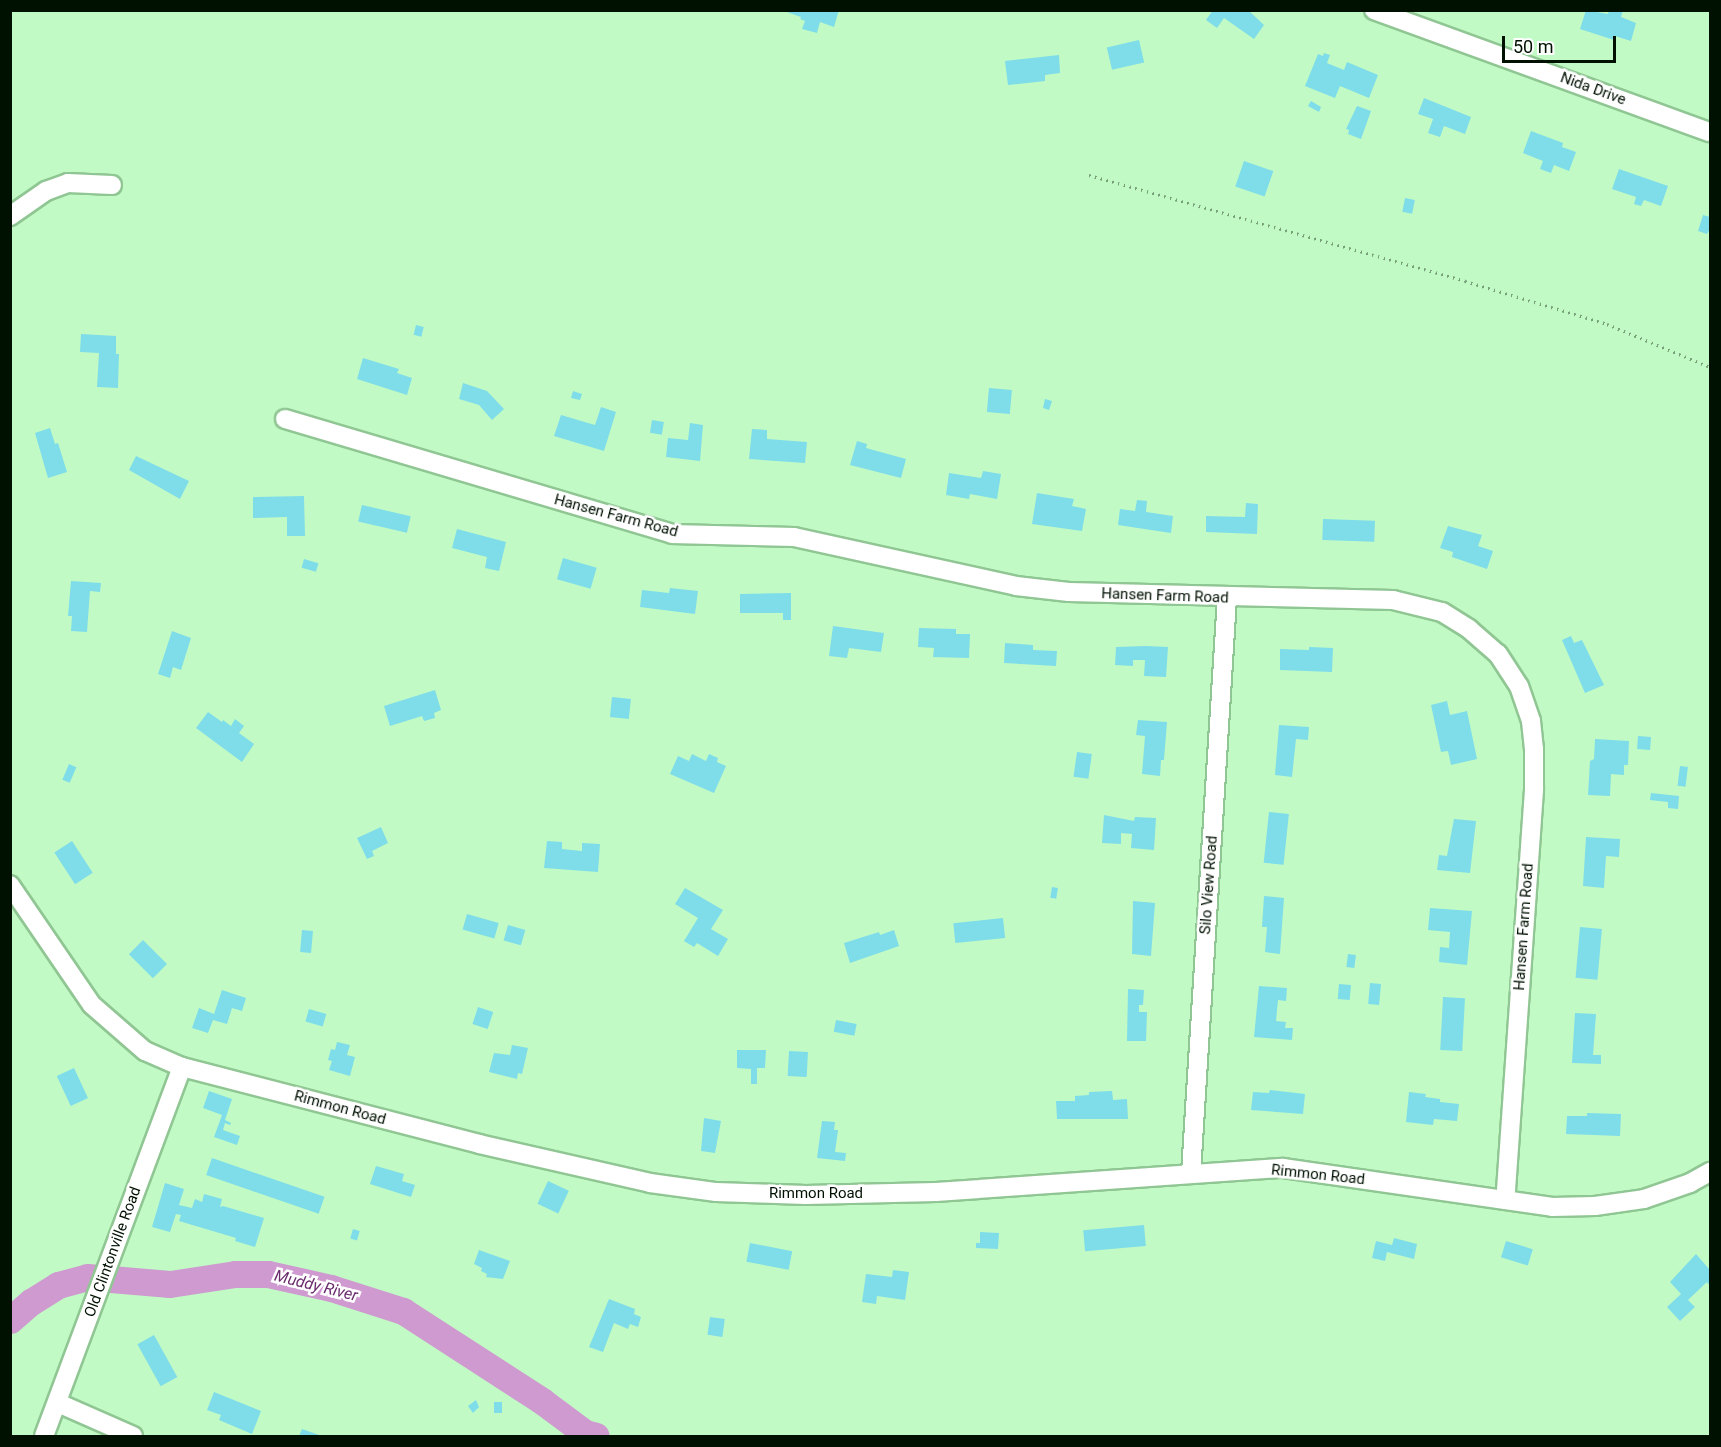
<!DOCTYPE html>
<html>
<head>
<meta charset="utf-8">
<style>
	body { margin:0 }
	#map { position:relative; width:1721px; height:1447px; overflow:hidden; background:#c2fac5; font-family:Roboto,sans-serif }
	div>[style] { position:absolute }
	.river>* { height:27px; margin:-13.5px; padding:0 13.5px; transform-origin:13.5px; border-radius:13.5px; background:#ce9acf }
	.building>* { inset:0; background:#7edde9; transform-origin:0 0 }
	.path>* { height:3px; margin-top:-1.5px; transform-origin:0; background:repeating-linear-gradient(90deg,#77a079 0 1.5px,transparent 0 6px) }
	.roads { filter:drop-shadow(2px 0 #90c693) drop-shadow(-2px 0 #90c693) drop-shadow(0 2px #90c693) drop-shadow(0 -2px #90c693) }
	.minor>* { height:18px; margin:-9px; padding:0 9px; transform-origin:9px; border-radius:9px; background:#fff }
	span { translate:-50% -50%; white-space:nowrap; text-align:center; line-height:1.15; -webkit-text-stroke:5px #fff; paint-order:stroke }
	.street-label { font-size:15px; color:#001102 }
	.water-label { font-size:16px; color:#6a2c6d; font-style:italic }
	.frame { position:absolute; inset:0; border:12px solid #001102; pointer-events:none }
	.scale { position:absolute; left:1502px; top:36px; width:114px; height:27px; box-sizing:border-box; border:3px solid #001102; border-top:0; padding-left:8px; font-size:18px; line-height:21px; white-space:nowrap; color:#001102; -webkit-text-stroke:4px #fff; paint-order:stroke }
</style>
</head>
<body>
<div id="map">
	<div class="river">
		<i style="left:10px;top:1320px;width:28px;rotate:-41deg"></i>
		<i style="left:31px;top:1302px;width:32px;rotate:-32deg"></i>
		<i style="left:58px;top:1285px;width:30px;rotate:-15deg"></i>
		<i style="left:87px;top:1277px;width:83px;rotate:4.8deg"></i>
		<i style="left:170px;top:1284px;width:66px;rotate:-8.7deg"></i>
		<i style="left:235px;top:1274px;width:33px"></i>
		<i style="left:268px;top:1274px;width:65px;rotate:12.5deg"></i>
		<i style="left:331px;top:1288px;width:76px;rotate:17.7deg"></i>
		<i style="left:403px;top:1311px;width:166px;rotate:32.9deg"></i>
		<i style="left:542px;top:1401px;width:54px;rotate:36.7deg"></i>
		<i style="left:585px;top:1433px;width:11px;rotate:15deg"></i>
	</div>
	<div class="building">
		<i style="clip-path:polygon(781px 10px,839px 10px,834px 27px,820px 22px,817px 33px,802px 29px,805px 21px,800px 19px,801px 17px)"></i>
		<i style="clip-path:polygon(1213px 10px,1248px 10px,1264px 25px,1254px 39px,1224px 18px,1217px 28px,1206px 20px)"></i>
		<i style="clip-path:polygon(1586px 10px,1608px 14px,1609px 10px,1623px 10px,1621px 17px,1636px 23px,1631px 41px,1615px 36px,1614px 40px,1580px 29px)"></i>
		<i style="left:1139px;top:40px;width:23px;height:33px;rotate:77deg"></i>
		<i style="clip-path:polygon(1324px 53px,1330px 55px,1327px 63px,1344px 70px,1347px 62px,1378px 75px,1369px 98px,1340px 86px,1335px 98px,1305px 86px,1318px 54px,1323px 56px)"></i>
		<i style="clip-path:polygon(1059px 55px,1060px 73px,1045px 75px,1045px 81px,1008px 85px,1005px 61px)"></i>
		<i style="clip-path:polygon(1424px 98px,1471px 117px,1465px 134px,1444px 126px,1440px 137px,1428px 133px,1433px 119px,1418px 114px)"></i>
		<i style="clip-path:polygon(1311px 101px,1321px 107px,1319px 112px,1308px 106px)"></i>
		<i style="clip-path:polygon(1357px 106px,1371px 111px,1361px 139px,1348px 134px,1349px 130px,1346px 129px)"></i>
		<i style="clip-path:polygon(1531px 131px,1563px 143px,1562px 147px,1576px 152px,1569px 171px,1554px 165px,1551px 173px,1540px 169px,1543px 161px,1523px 153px)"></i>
		<i style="left:1244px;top:161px;width:31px;height:27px;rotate:19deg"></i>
		<i style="clip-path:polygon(1619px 169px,1668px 186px,1661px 206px,1644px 200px,1641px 206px,1634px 204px,1636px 197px,1612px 189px)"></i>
		<i style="left:1405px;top:198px;width:10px;height:14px;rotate:11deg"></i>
		<i style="clip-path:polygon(1703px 215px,1710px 217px,1710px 229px,1707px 234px,1698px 231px)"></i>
		<i style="left:416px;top:325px;width:8px;height:10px;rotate:14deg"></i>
		<i style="clip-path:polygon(81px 334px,116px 336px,116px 354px,119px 354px,118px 388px,97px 387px,99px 353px,80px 352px)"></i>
		<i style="clip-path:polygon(363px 358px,399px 369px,397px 373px,412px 378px,407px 395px,357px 379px)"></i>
		<i style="clip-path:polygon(463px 383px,487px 391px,504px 409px,492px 420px,479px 405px,459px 399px)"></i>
		<i style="left:989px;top:388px;width:23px;height:24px;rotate:5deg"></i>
		<i style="clip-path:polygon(573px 391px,582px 394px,580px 400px,571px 398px)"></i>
		<i style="clip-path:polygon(1045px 399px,1052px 401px,1049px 410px,1043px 408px)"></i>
		<i style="clip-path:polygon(601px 407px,616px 412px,604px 451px,554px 436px,561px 415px,595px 425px)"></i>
		<i style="left:652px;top:420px;width:12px;height:13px;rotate:9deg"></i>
		<i style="clip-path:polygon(690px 423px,703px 425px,700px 461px,666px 457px,668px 438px,688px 440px)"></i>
		<i style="clip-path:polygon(50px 428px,55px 444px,58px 443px,67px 472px,48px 478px,35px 433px)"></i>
		<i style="clip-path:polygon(752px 429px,767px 430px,767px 439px,807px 442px,805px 463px,749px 459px)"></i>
		<i style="clip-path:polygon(857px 441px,867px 444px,866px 448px,906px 459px,901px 478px,850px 465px)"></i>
		<i style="clip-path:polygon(136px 456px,189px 481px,180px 499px,129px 470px)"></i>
		<i style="clip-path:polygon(983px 471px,1001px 474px,997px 499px,970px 494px,969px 499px,946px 495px,949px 473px,981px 478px)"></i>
		<i style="clip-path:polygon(1037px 493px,1074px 499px,1072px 506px,1086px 509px,1082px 531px,1032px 524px)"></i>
		<i style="clip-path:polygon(304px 496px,305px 536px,287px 536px,287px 517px,253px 518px,253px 497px)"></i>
		<i style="clip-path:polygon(1137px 500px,1147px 501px,1146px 512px,1173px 516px,1171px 533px,1118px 525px,1120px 509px,1135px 511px)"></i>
		<i style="clip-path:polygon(1246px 503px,1258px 504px,1257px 534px,1206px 532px,1206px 516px,1245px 517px)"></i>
		<i style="left:362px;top:505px;width:50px;height:17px;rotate:13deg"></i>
		<i style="left:1323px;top:519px;width:52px;height:21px;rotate:2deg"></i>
		<i style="clip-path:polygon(1448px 526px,1482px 535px,1478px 546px,1493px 551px,1487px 569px,1452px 557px,1453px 552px,1440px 548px)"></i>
		<i style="clip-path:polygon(457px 529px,506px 542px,499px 571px,485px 568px,487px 557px,452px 548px)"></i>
		<i style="left:563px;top:558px;width:35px;height:22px;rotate:16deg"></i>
		<i style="left:304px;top:559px;width:15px;height:9px;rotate:16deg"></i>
		<i style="clip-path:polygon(71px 581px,101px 583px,100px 592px,90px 591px,87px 632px,71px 631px,72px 616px,68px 616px)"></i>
		<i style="clip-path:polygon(670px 588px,698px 591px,695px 614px,640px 607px,642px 590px,669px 593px)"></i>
		<i style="clip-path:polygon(791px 593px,791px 620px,783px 620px,783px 613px,740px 613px,740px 594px)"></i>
		<i style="clip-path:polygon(833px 626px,884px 633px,881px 652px,849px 648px,847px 658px,829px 656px)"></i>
		<i style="clip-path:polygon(919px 628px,956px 629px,956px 634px,970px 634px,969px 658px,933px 657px,934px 648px,918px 647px)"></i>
		<i style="clip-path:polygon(172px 631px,191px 638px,181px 670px,173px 667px,170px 678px,158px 674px)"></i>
		<i style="clip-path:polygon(1571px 636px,1574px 643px,1582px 640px,1604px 685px,1585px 693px,1562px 640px)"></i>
		<i style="clip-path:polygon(1005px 643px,1033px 645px,1033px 650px,1057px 651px,1056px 666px,1004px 663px)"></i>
		<i style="clip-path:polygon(1146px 646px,1168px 647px,1166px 677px,1144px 676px,1145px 660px,1133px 660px,1133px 666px,1115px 665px,1116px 647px)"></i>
		<i style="clip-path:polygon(1309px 647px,1333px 648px,1332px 672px,1280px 670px,1280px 649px,1309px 650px)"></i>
		<i style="clip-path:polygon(435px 690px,441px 710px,434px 713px,435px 718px,424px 721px,422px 716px,390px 726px,384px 706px)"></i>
		<i style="left:612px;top:697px;width:19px;height:20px;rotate:6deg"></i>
		<i style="clip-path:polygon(1447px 701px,1450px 715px,1467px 711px,1477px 759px,1451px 765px,1448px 751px,1441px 752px,1431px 705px)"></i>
		<i style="clip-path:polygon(208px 712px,222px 722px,223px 720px,231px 726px,235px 719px,244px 726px,239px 733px,254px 744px,242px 762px,196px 728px)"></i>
		<i style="clip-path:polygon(1138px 720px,1167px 722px,1164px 760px,1161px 760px,1160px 776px,1142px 774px,1145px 736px,1136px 735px)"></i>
		<i style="clip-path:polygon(1279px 725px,1309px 727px,1308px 740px,1296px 739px,1292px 777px,1275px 775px)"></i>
		<i style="left:1638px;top:736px;width:13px;height:13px;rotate:4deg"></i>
		<i style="clip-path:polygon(1595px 739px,1629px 741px,1628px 765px,1624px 765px,1624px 775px,1611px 774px,1610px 796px,1588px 795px,1590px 761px,1594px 759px)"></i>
		<i style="left:1077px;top:752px;width:15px;height:25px;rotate:8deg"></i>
		<i style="clip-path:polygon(692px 754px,706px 761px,709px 754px,718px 758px,717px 762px,726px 766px,714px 793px,670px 774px,678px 756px,689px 761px)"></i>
		<i style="left:69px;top:764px;width:8px;height:17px;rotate:23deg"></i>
		<i style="left:1680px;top:766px;width:8px;height:20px;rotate:7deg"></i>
		<i style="clip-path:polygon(1651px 793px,1679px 796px,1678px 809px,1668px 808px,1668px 802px,1650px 800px)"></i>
		<i style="left:1269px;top:812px;width:20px;height:51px;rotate:6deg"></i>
		<i style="clip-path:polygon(1104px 815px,1134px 821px,1135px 817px,1156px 818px,1154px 850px,1131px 848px,1132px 834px,1121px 833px,1121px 844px,1102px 843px)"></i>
		<i style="clip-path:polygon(1454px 819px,1476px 821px,1470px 873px,1437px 870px,1439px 855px,1447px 856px)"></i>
		<i style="clip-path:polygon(381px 827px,388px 843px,372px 851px,374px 856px,367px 859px,357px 838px)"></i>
		<i style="clip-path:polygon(1586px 837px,1620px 839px,1619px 857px,1606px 856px,1604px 888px,1583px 886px)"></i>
		<i style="left:72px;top:841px;width:38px;height:21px;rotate:57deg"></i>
		<i style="clip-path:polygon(547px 841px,562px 842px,562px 849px,582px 851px,582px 843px,600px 844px,598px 872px,544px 868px)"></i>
		<i style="left:1052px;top:887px;width:6px;height:11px;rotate:9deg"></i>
		<i style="clip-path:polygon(685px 888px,723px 910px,711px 929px,728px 939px,718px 956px,697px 943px,694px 947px,684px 941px,698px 918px,675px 904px)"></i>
		<i style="clip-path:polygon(1264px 896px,1284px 898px,1280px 954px,1265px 952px,1267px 927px,1262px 927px)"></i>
		<i style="clip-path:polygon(1133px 901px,1155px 903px,1151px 956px,1132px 954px)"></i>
		<i style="clip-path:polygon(1430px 908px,1472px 911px,1467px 965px,1439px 962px,1440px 947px,1449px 948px,1450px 932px,1428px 930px)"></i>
		<i style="left:467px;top:914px;width:33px;height:16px;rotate:16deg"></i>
		<i style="left:1003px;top:918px;width:20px;height:50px;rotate:84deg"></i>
		<i style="left:508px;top:925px;width:18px;height:16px;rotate:16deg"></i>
		<i style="left:1580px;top:927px;width:22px;height:51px;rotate:5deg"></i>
		<i style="left:302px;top:930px;width:11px;height:22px;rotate:5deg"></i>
		<i style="clip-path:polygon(894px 930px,899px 946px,850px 963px,844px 943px,879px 932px,880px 935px)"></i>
		<i style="left:143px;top:940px;width:34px;height:20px;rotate:45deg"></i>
		<i style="left:1348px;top:954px;width:8px;height:13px;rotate:7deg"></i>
		<i style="left:1370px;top:983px;width:11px;height:21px;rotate:5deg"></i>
		<i style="left:1339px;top:984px;width:12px;height:15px;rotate:5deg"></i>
		<i style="clip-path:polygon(1259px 986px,1287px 988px,1286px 1001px,1278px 1000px,1276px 1021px,1286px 1022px,1285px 1028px,1293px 1028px,1292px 1040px,1254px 1037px)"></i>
		<i style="clip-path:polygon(1128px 989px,1144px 990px,1143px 1005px,1139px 1005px,1139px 1012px,1147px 1012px,1146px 1041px,1127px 1041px)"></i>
		<i style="clip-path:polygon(222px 990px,246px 998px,242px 1011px,232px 1008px,227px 1024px,213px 1020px,208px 1033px,192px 1028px,199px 1008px,214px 1014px)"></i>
		<i style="left:1443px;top:997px;width:22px;height:53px;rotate:3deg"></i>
		<i style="left:478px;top:1007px;width:16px;height:18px;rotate:18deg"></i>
		<i style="left:309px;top:1009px;width:18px;height:13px;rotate:16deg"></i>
		<i style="clip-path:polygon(1575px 1013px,1596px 1014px,1593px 1055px,1601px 1055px,1601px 1064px,1572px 1063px)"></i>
		<i style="left:836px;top:1020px;width:21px;height:12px;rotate:11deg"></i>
		<i style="clip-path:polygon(337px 1042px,350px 1045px,347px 1055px,355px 1057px,350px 1076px,329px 1070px,332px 1061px,328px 1060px,331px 1049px,335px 1050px)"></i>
		<i style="clip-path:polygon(512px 1045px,528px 1048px,522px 1074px,518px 1073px,517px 1079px,489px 1072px,494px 1053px,510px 1055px)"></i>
		<i style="clip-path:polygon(737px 1050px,766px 1050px,765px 1068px,757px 1068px,757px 1084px,751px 1084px,751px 1069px,737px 1068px)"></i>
		<i style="left:789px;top:1051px;width:19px;height:25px;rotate:3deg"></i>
		<i style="left:74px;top:1068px;width:33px;height:19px;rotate:65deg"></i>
		<i style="clip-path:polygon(1270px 1090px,1305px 1094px,1303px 1114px,1251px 1110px,1253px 1092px,1269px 1093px)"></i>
		<i style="clip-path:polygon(209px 1091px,232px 1099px,225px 1120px,231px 1123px,230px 1125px,225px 1123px,223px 1130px,240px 1136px,237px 1145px,214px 1137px,222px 1115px,203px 1108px)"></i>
		<i style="clip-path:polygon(1112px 1091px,1113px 1100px,1127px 1099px,1128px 1119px,1057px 1119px,1056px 1101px,1075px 1101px,1075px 1096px,1089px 1095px,1089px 1092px)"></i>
		<i style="clip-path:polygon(1409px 1092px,1426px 1094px,1425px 1097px,1440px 1099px,1440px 1102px,1459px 1104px,1457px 1121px,1434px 1119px,1433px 1125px,1406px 1122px)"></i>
		<i style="clip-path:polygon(1587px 1113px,1621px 1114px,1620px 1136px,1566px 1134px,1567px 1116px,1587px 1116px)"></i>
		<i style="clip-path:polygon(704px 1118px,721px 1121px,715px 1153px,701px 1151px)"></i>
		<i style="clip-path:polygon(822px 1121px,835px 1122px,834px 1130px,838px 1130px,835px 1152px,846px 1153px,845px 1161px,817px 1158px)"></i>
		<i style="left:212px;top:1158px;width:119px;height:18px;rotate:19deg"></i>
		<i style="clip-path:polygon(376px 1166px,404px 1174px,402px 1181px,415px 1185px,411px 1197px,370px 1184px)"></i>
		<i style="left:548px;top:1181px;width:23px;height:25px;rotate:25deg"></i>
		<i style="clip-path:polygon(165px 1183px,184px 1189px,179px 1205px,192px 1208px,195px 1199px,202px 1202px,204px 1194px,222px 1199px,220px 1207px,223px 1206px,264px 1218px,255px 1247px,235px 1241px,236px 1238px,179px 1221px,181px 1215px,176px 1214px,170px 1232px,152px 1227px)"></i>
		<i style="left:1144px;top:1225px;width:21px;height:61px;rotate:85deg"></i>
		<i style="left:353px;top:1229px;width:7px;height:10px;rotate:16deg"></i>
		<i style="clip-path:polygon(980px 1232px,999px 1233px,998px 1249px,976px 1248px,976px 1243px,980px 1243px)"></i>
		<i style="clip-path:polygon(1394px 1238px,1417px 1244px,1414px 1259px,1387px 1252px,1385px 1261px,1372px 1258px,1376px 1241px,1392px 1245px)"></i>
		<i style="left:1506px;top:1241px;width:28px;height:17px;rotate:17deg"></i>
		<i style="left:750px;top:1243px;width:43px;height:19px;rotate:11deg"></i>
		<i style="clip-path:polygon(479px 1250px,510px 1261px,503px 1279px,486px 1277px,487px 1274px,481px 1271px,482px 1268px,474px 1264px)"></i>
		<i style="clip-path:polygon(1696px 1254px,1710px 1270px,1710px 1286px,1707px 1282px,1688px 1300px,1695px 1307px,1680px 1321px,1667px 1307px,1681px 1294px,1670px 1282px)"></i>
		<i style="clip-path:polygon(893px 1270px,909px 1272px,905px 1300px,877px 1296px,876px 1304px,862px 1302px,866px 1274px,892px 1277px)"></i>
		<i style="clip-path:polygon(609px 1299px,635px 1309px,634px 1314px,641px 1317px,638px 1327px,630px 1324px,628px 1329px,614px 1323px,603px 1352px,589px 1347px)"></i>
		<i style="left:710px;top:1317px;width:15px;height:18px;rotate:8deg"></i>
		<i style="left:154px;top:1335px;width:48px;height:19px;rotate:61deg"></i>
		<i style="clip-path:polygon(214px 1392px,261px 1411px,252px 1434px,219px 1420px,221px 1415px,207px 1410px)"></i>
		<i style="clip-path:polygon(476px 1400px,479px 1407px,473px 1413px,468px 1406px)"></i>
		<i style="left:494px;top:1402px;width:8px;height:11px"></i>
		<i style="clip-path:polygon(302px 1429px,322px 1436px,299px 1436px)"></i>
	</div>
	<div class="path">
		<i style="left:1089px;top:175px;width:391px;rotate:15.7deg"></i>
		<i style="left:1465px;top:281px;width:148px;rotate:16.8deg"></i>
		<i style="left:1607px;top:324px;width:112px;rotate:22.7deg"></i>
	</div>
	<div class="roads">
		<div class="minor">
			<i style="left:1374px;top:10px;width:357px;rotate:20deg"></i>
			<i style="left:10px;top:216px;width:44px;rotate:-34.8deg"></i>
			<i style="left:46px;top:191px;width:23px;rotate:-20deg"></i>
			<i style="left:68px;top:183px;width:44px;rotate:2.6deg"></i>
			<i style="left:285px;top:419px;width:404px;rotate:16.5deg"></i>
			<i style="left:672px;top:534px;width:122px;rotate:1.4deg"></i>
			<i style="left:794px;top:537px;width:227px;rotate:12.4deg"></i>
			<i style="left:1016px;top:586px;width:53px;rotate:6.5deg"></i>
			<i style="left:1069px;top:592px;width:324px;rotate:1.4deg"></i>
			<i style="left:1393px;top:600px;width:50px;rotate:13.8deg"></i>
			<i style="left:1442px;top:612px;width:32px;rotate:32deg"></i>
			<i style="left:1469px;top:629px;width:38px;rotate:41deg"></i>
			<i style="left:1498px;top:654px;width:38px;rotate:57deg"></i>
			<i style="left:1519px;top:686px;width:37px;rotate:71deg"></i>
			<i style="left:1531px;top:721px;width:28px;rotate:84deg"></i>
			<i style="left:1534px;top:749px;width:41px;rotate:90deg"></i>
			<i style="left:1534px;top:790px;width:411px;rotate:94deg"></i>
			<i style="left:10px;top:885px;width:145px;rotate:55.7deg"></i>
			<i style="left:92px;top:1005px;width:70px;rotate:41deg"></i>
			<i style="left:145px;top:1051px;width:40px;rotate:23.4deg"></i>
			<i style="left:182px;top:1067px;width:307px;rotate:14.5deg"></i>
			<i style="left:479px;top:1144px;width:175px;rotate:12.8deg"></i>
			<i style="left:650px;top:1183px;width:67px;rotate:7.8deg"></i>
			<i style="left:716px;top:1192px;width:90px;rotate:1.9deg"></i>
			<i style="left:806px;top:1195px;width:130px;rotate:-1.3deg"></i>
			<i style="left:936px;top:1192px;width:348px;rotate:-4deg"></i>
			<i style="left:1283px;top:1168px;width:272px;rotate:8.2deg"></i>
			<i style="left:1552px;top:1207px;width:43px;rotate:-1.3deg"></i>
			<i style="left:1595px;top:1206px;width:49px;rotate:-8.1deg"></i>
			<i style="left:1644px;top:1199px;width:49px;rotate:-19.2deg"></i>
			<i style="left:1690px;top:1183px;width:23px;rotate:-29deg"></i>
			<i style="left:1191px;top:1173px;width:576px;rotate:-86.42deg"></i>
			<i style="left:58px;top:1403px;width:82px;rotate:23.7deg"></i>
			<i style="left:44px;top:1436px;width:394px;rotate:-69.5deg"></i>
		</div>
	</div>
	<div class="street-label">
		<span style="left:1593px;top:89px;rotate:20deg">Nida Drive</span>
		<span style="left:616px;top:516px;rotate:15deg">Hansen Farm Road</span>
		<span style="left:1165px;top:596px;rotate:2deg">Hansen Farm Road</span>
		<span style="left:1209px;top:885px;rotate:-86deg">Silo View Road</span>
		<span style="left:1524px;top:927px;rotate:-86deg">Hansen Farm Road</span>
		<span style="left:340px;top:1108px;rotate:15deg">Rimmon Road</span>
		<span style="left:1318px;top:1175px;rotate:6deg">Rimmon Road</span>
		<span style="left:816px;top:1194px">Rimmon Road</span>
		<span style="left:113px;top:1252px;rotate:-70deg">Old Clintonville Road</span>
	</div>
	<div class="water-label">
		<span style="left:316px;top:1286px;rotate:14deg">Muddy River</span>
	</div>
	<div class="frame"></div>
	<div class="scale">50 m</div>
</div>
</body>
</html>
